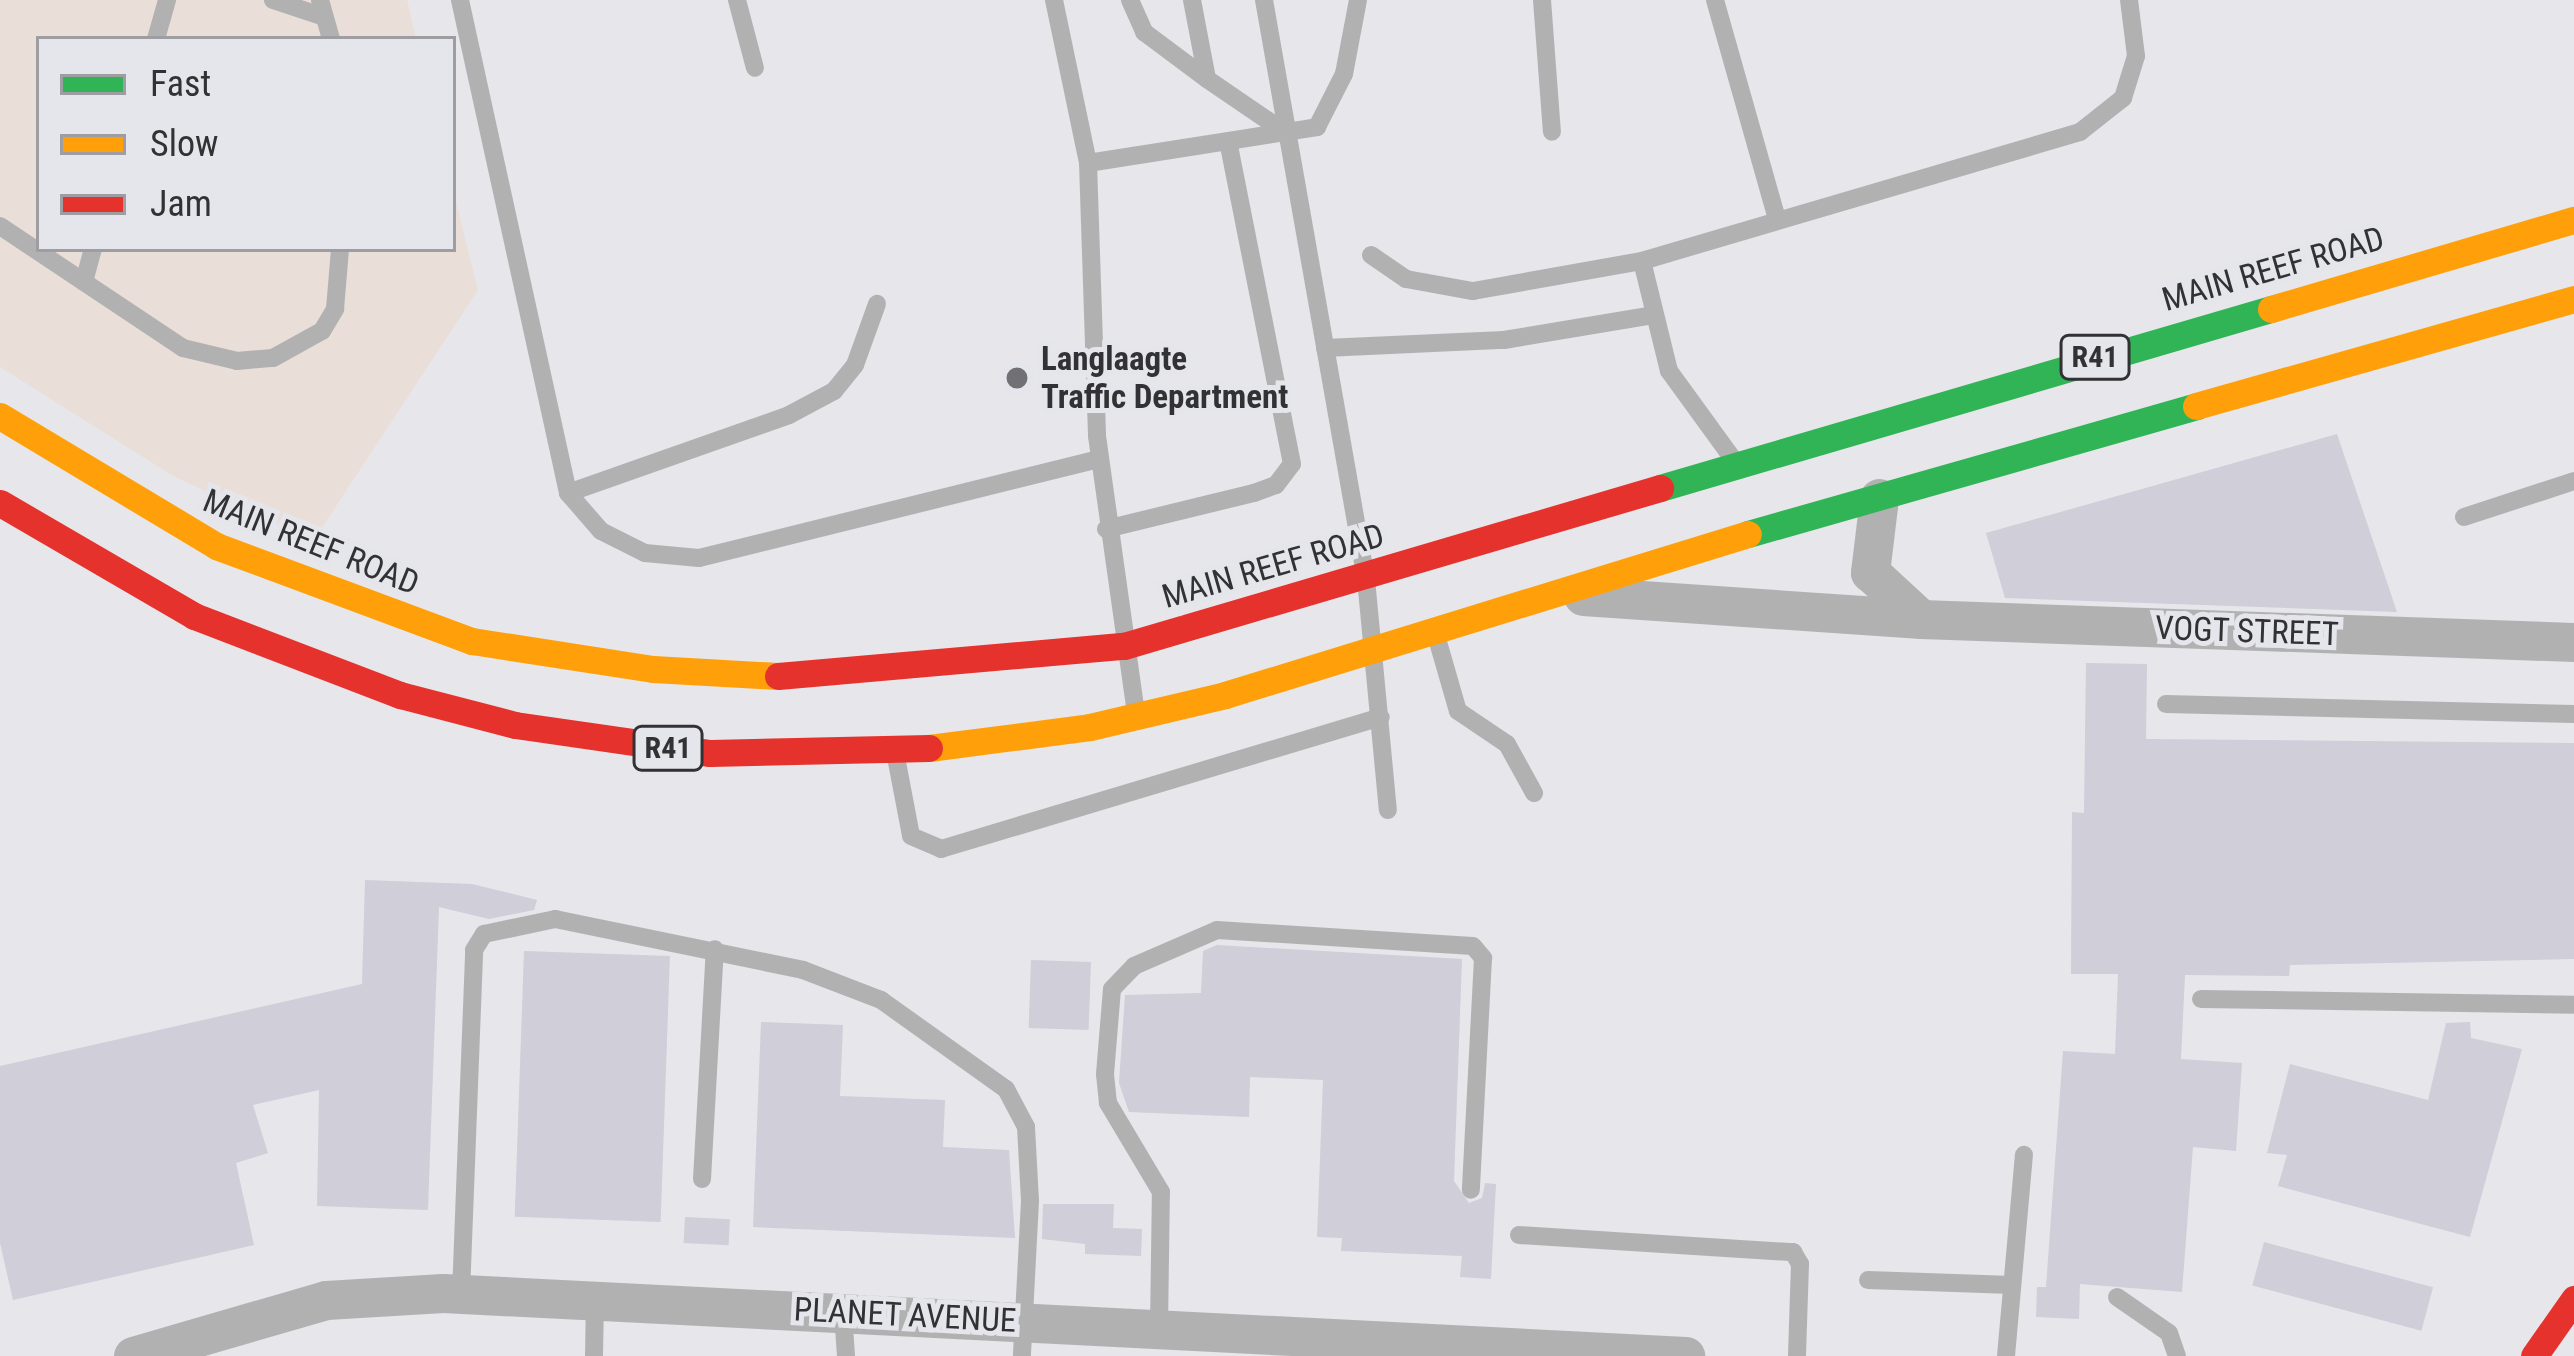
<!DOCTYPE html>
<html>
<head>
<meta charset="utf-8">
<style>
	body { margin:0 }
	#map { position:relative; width:2574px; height:1356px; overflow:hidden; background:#e6e6eb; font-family:"Roboto Condensed",sans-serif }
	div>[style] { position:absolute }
	.commercial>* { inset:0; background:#eaded9 }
	.building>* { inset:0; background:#cfced9; transform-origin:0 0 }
	.lane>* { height:18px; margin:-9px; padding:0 9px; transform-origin:9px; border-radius:9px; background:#b2b1b2 }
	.street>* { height:39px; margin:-19.5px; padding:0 19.5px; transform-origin:19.5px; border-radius:19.5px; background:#b2b1b2 }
	.fast>* { height:27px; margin:-13.5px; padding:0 13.5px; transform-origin:13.5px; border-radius:13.5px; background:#30b455 }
	.slow>* { height:27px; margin:-13.5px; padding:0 13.5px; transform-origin:13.5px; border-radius:13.5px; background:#ff9f0a }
	.jam>* { height:27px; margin:-13.5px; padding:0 13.5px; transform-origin:13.5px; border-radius:13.5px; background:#e5322d }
	.dots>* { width:33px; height:33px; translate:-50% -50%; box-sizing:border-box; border:6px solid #e5e5ec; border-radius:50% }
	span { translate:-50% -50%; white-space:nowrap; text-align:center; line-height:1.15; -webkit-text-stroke:10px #e5e5ec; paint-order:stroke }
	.shield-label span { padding:3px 9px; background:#e5e5ec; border:3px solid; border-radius:9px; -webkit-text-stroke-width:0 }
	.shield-label { font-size:30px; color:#323234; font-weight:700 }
	.street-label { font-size:33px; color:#323234 }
	.poi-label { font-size:33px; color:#323234; font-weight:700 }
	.left { translate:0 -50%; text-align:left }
	.legend { position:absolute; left:36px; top:36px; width:420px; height:216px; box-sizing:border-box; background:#e5e5ec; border:3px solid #9d9da2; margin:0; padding:15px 21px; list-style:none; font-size:36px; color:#323234 }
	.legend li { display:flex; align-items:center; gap:24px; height:60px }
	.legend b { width:60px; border:3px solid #9d9da2 }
</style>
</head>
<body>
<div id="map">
	<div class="commercial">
		<i style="clip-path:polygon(0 0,407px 0,416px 39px,39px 39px,39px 249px,453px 249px,453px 189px,478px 290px,313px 541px,173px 476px,0 367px)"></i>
	</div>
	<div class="building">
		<i style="clip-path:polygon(2337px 434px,2397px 612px,2005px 598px,1986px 533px)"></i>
		<i style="clip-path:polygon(2086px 663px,2147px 664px,2146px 739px,2574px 743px,2574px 959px,2290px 965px,2289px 976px,2185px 975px,2181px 1059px,2242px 1063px,2236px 1151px,2193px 1147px,2182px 1292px,2080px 1284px,2079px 1319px,2036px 1317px,2037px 1287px,2046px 1287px,2063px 1051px,2115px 1054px,2118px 974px,2071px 974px,2072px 812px,2084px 813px)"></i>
		<i style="clip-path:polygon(365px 880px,472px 884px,537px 900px,534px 910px,489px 919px,439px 907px,428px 1210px,317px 1206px,319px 1090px,253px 1105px,268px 1153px,236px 1163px,254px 1245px,13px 1300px,0 1243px,0 1066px,362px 984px)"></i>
		<i style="clip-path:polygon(1217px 945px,1462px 959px,1454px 1181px,1469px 1203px,1482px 1198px,1485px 1183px,1496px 1184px,1491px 1279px,1460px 1277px,1462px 1256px,1341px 1251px,1342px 1238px,1317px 1237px,1323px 1080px,1250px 1077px,1249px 1117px,1129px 1112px,1119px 1083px,1125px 995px,1201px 993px,1203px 951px)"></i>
		<i style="left:524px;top:951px;width:146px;height:266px;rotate:2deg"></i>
		<i style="left:1031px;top:960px;width:60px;height:68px;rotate:2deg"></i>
		<i style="clip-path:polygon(761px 1022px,843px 1025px,840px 1096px,945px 1100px,943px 1147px,1009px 1150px,1015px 1238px,753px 1227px)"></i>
		<i style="clip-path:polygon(2470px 1022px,2471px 1038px,2522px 1049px,2470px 1237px,2278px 1186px,2287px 1155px,2267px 1153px,2290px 1064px,2428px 1100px,2446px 1023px)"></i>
		<i style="clip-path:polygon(1043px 1204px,1114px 1204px,1113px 1228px,1142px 1229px,1141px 1256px,1085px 1254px,1085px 1244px,1042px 1239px)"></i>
		<i style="left:685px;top:1217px;width:45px;height:26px;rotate:3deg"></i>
		<i style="left:2264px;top:1242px;width:175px;height:45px;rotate:15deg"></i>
	</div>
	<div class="lane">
		<i style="left:273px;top:0;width:54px;rotate:18.4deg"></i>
		<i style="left:320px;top:0;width:41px;rotate:74.2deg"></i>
		<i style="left:460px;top:0;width:505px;rotate:77.64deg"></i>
		<i style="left:568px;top:493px;width:50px;rotate:49deg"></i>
		<i style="left:601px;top:531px;width:49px;rotate:26.6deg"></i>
		<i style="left:645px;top:553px;width:54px;rotate:5.3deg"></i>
		<i style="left:699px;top:558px;width:413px;rotate:-13.9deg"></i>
		<i style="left:737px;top:0;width:70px;rotate:75.2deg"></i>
		<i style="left:1054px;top:0;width:167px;rotate:78.2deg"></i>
		<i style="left:1088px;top:163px;width:273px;rotate:88.1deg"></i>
		<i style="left:1097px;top:436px;width:274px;rotate:82deg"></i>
		<i style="left:1130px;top:0;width:35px;rotate:66deg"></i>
		<i style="left:1144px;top:32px;width:79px;rotate:36.7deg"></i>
		<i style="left:1192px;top:0;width:80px;rotate:79.2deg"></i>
		<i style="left:1207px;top:79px;width:99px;rotate:34.3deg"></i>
		<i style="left:1264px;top:0;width:588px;rotate:80.01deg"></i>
		<i style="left:1366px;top:579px;width:232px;rotate:84.6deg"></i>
		<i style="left:1542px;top:0;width:132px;rotate:85.7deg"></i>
		<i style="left:1715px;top:0;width:224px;rotate:74.2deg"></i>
		<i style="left:156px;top:39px;width:41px;rotate:-74.2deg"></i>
		<i style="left:1088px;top:163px;width:232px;rotate:-8.9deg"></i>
		<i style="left:1317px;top:127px;width:59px;rotate:-63deg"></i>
		<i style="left:1344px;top:74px;width:75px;rotate:-79.3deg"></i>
		<i style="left:0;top:226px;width:220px;rotate:33.7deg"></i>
		<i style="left:183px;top:348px;width:56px;rotate:13.5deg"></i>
		<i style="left:237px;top:361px;width:36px;rotate:-5deg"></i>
		<i style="left:273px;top:358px;width:56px;rotate:-28.9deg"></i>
		<i style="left:322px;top:331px;width:26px;rotate:-59deg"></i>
		<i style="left:335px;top:309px;width:60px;rotate:-85.2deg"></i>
		<i style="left:1371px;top:255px;width:42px;rotate:34.4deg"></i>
		<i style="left:1406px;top:279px;width:68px;rotate:10.2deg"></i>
		<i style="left:1473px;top:291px;width:172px;rotate:-10.1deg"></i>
		<i style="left:84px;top:282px;width:34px;rotate:-75deg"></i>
		<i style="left:1325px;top:348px;width:179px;rotate:-2.6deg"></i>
		<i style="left:1504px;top:340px;width:151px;rotate:-9.5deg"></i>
		<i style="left:1733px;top:459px;width:109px;rotate:-126deg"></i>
		<i style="left:1669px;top:371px;width:113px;rotate:-103.8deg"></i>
		<i style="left:1642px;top:261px;width:457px;rotate:-16.4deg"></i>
		<i style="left:2080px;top:132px;width:55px;rotate:-38.3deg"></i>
		<i style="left:2123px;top:98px;width:44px;rotate:-72.8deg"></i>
		<i style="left:2136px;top:56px;width:56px;rotate:-97.1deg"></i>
		<i style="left:568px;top:493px;width:234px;rotate:-19.4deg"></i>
		<i style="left:789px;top:415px;width:51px;rotate:-28.1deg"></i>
		<i style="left:834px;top:391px;width:33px;rotate:-51deg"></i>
		<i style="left:855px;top:365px;width:65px;rotate:-70.2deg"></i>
		<i style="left:2464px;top:517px;width:116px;rotate:-18.1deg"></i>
		<i style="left:1106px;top:529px;width:152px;rotate:-13.7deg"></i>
		<i style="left:1254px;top:493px;width:23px;rotate:-20deg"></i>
		<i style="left:1276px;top:485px;width:26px;rotate:-53deg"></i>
		<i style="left:1292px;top:464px;width:325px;rotate:-101.2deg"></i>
		<i style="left:1436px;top:635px;width:79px;rotate:73.9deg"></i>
		<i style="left:1458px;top:711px;width:59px;rotate:34deg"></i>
		<i style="left:1507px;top:744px;width:56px;rotate:61.1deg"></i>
		<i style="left:2166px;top:704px;width:408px;rotate:1.4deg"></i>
		<i style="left:896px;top:757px;width:80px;rotate:79.2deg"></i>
		<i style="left:911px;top:836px;width:33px;rotate:23deg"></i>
		<i style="left:941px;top:849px;width:459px;rotate:-16.7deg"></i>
		<i style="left:2201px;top:999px;width:373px;rotate:0.9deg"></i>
		<i style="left:702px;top:1179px;width:230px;rotate:-86.8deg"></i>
		<i style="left:1519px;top:1235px;width:275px;rotate:3.6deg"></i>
		<i style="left:1793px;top:1252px;width:14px;rotate:60deg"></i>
		<i style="left:1800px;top:1264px;width:92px;rotate:91.9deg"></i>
		<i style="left:1868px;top:1280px;width:144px;rotate:2deg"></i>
		<i style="left:461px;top:1294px;width:344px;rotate:-87.8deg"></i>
		<i style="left:474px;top:950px;width:19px;rotate:-58deg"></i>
		<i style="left:484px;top:934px;width:73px;rotate:-11.9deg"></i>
		<i style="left:555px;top:919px;width:253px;rotate:11.6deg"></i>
		<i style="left:803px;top:970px;width:84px;rotate:21deg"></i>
		<i style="left:881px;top:1000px;width:153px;rotate:35.5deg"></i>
		<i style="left:1006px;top:1089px;width:43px;rotate:62.2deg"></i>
		<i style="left:1026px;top:1127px;width:74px;rotate:86.9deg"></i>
		<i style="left:1030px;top:1201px;width:155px;rotate:93deg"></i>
		<i style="left:2117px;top:1297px;width:63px;rotate:34.7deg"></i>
		<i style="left:2169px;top:1333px;width:24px;rotate:71deg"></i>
		<i style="left:843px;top:1313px;width:43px;rotate:86deg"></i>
		<i style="left:1159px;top:1328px;width:136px;rotate:-89.2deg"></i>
		<i style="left:1161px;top:1192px;width:104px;rotate:-120.8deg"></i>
		<i style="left:1108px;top:1103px;width:29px;rotate:-96deg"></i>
		<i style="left:1105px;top:1074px;width:85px;rotate:-85.3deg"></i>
		<i style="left:1112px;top:989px;width:32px;rotate:-46deg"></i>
		<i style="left:1134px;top:966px;width:90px;rotate:-23.4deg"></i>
		<i style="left:1217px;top:930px;width:256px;rotate:3.6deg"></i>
		<i style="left:1473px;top:946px;width:16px;rotate:50deg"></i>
		<i style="left:1483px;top:958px;width:232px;rotate:93deg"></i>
		<i style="left:594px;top:1356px;width:56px;rotate:-89deg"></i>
		<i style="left:2006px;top:1356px;width:202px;rotate:-84.9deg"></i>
	</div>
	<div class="street">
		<i style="left:1879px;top:498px;width:75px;rotate:96.9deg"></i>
		<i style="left:1870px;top:572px;width:69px;rotate:42.7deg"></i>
		<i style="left:1583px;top:596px;width:339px;rotate:3.9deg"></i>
		<i style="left:1921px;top:619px;width:653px;rotate:2.02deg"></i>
		<i style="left:133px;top:1356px;width:201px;rotate:-16.2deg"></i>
		<i style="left:326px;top:1300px;width:117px;rotate:-3.4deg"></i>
		<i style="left:443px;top:1293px;width:1244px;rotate:2.9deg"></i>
	</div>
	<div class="fast">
		<i style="left:1660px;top:488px;width:637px;rotate:-16.33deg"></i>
		<i style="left:1748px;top:534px;width:466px;rotate:-15.9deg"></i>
	</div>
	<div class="slow">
		<i style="left:2271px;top:309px;width:316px;rotate:-16.4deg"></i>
		<i style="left:2196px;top:406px;width:393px;rotate:-15.8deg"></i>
		<i style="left:0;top:416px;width:252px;rotate:31deg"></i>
		<i style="left:216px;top:546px;width:273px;rotate:20.4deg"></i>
		<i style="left:472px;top:641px;width:183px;rotate:8.8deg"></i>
		<i style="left:653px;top:669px;width:125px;rotate:3.2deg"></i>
		<i style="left:929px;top:748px;width:162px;rotate:-7.4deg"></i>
		<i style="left:1090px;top:727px;width:139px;rotate:-13.3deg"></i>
		<i style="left:1225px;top:695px;width:547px;rotate:-17.11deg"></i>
	</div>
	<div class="jam">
		<i style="left:0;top:503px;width:225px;rotate:30.2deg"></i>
		<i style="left:194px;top:616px;width:221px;rotate:21deg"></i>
		<i style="left:400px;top:695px;width:119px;rotate:14.6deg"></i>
		<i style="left:515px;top:725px;width:197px;rotate:8.2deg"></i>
		<i style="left:710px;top:753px;width:219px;rotate:-1.3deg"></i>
		<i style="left:778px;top:676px;width:347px;rotate:-5deg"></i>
		<i style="left:1124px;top:646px;width:559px;rotate:-16.42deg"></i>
		<i style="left:2534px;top:1356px;width:70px;rotate:-54.9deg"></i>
	</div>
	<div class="dots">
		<i style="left:1017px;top:378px;background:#717174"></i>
	</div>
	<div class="shield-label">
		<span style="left:2095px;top:357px">R41</span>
		<span style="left:668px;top:748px">R41</span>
	</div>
	<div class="street-label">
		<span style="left:2273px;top:269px;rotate:-16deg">MAIN REEF ROAD</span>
		<span style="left:311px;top:542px;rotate:22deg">MAIN REEF ROAD</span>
		<span style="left:1273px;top:566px;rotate:-16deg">MAIN REEF ROAD</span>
		<span style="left:2247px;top:631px;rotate:2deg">VOGT STREET</span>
		<span style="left:905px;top:1315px;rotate:3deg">PLANET AVENUE</span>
	</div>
	<div class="poi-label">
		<span class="left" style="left:1041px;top:378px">Langlaagte<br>Traffic Department</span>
	</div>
	<ul class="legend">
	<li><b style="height:15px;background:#30b455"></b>Fast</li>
	<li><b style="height:15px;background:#ff9f0a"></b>Slow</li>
	<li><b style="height:15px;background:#e5322d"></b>Jam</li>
	</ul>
</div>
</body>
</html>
